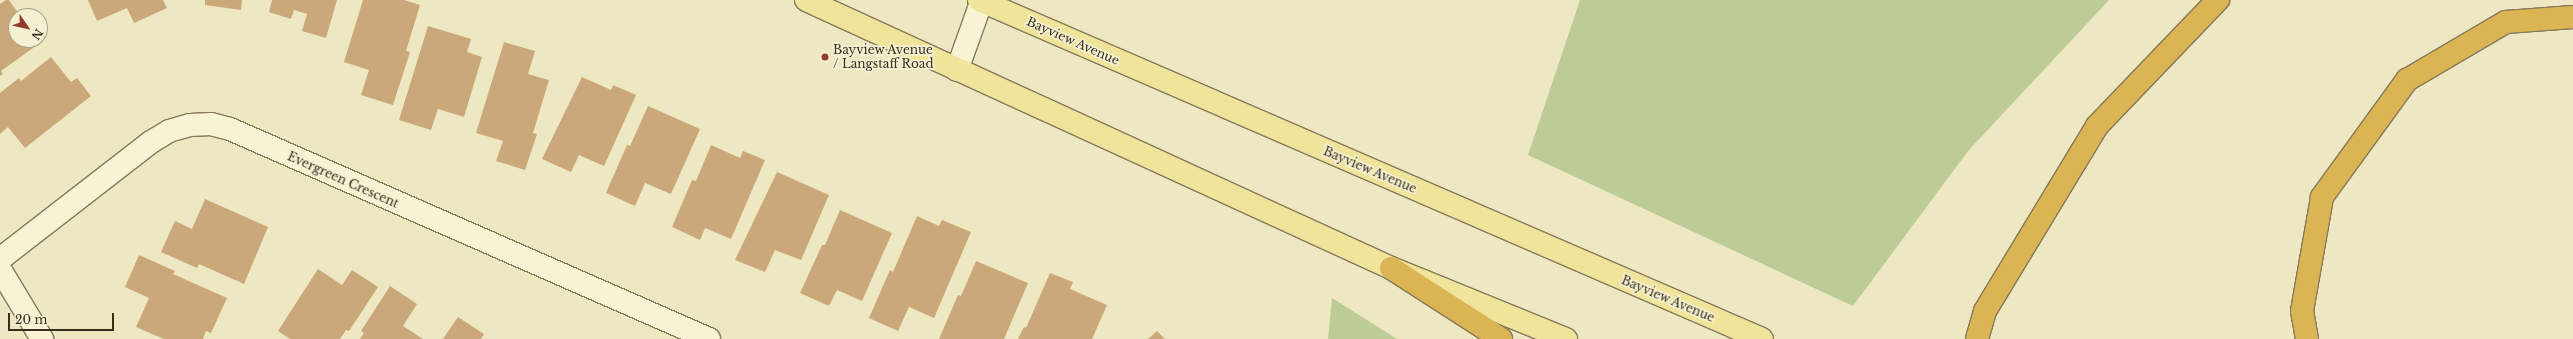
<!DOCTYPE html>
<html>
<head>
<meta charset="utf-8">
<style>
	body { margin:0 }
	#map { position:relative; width:2573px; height:339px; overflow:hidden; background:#ede7c2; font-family:"Libre Baskerville",serif }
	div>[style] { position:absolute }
	.green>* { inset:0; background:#bdcb96 }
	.building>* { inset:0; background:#cba879 }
	.roads { filter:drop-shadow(1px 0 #87795a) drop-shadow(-1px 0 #87795a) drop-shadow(0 1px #87795a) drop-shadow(0 -1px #87795a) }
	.minor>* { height:22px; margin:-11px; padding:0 11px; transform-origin:11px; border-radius:11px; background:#f8f3d5 }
	.major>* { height:22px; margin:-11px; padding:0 11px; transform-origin:11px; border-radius:11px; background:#f0e39a }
	.highway>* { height:22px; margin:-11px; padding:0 11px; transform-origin:11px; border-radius:11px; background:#dbb554 }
	.dots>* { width:11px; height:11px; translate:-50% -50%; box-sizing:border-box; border:2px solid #f5f0d2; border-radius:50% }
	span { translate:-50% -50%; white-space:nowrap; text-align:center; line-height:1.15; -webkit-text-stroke:3.5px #f5f0d2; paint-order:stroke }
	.street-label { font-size:12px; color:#372e1e }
	.poi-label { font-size:12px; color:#372e1e }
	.left { translate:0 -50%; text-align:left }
	.north { position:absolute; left:8px; top:8px; width:40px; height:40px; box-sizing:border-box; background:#f5f0d2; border:1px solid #a9a28a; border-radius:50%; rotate:124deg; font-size:11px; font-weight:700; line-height:16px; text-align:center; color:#372e1e }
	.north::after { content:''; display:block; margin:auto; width:14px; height:18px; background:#953b2b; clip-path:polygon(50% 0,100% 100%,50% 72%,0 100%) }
	.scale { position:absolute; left:8px; top:313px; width:106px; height:18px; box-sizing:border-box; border:2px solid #372e1e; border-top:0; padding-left:5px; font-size:12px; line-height:14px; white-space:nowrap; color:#372e1e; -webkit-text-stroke:3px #f5f0d2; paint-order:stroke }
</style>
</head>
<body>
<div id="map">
	<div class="green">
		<i style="clip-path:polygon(1580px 0,2109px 0,1968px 151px,1853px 306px,1528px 155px)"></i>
		<i style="clip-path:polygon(1332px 298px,1397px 339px,1328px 339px)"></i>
	</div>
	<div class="building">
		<i style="clip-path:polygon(6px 0,9px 0,20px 16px,16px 16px,16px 40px,38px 40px,40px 43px,1px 71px,3px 74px,0 76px,0 4px)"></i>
		<i style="clip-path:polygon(88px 0,163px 0,167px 8px,134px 23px,127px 8px,97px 21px)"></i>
		<i style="clip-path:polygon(205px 0,242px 0,241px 10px,205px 5px)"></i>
		<i style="clip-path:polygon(272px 0,337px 0,326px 38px,302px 31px,307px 14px,294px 10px,291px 19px,269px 12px)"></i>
		<i style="clip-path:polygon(363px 0,404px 0,420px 5px,406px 51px,410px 52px,393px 105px,361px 95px,369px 70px,344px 62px)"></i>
		<i style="clip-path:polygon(428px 26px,471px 39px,467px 52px,482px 57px,464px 117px,438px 109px,431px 130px,399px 120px)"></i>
		<i style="clip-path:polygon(504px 42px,535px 51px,528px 74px,549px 80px,533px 133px,537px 134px,525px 170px,496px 161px,503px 141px,476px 133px)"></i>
		<i style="clip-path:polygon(51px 57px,71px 82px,77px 78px,91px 96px,25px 148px,8px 127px,0 134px,0 93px,19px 78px,21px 81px)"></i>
		<i style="clip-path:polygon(582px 77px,611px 90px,613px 85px,636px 95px,604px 166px,579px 155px,571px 172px,542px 159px)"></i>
		<i style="clip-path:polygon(648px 106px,700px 129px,671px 194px,645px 183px,635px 206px,606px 193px,627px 145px,630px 146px)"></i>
		<i style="clip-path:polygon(711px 145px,740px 158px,743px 151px,765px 160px,731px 239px,705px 228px,700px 240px,672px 227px,692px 180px,696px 181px)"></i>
		<i style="clip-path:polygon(777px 172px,829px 195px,801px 260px,775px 250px,765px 272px,735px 260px)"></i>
		<i style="clip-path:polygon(205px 199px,268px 227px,244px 284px,199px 264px,197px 268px,161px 252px,175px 221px,192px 229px)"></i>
		<i style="clip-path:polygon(840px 210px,892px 233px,862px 301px,837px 290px,829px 306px,800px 293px,822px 245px,825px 245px)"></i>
		<i style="clip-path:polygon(917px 216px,939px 226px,942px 220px,971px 232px,934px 318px,909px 307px,898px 331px,869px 318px,890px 270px,893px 272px)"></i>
		<i style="clip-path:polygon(139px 255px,175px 271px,173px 274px,227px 298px,211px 333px,206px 331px,203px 339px,164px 339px,136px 327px,149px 298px,125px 287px)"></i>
		<i style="clip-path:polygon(976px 261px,1028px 283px,1004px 339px,939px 339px,958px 295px,961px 296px)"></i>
		<i style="clip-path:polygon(318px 269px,342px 285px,352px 270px,378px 287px,349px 331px,346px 330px,340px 339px,290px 339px,278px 331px)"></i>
		<i style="clip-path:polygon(1050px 273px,1073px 282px,1070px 289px,1107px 305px,1092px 339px,1018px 339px,1024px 327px,1026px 328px)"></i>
		<i style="clip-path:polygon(390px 286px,417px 304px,403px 326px,423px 339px,360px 339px,364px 333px,361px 331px)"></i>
		<i style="clip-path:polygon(458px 317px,484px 334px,481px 339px,443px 339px)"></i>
		<i style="clip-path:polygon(1157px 331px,1165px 339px,1148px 339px)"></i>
	</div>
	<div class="roads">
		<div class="minor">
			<i style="left:957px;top:70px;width:74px;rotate:-70.3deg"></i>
			<i style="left:0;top:259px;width:191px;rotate:-37.8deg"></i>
			<i style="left:151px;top:142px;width:21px;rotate:-31deg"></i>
			<i style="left:169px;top:131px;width:22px;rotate:-16deg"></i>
			<i style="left:190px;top:125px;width:21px;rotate:-3deg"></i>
			<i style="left:211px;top:124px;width:20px;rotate:15deg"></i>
			<i style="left:230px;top:129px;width:523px;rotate:23.67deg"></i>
			<i style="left:0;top:269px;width:82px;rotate:59deg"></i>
		</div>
		<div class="major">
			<i style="left:806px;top:0;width:643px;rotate:24.61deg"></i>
			<i style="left:1391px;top:268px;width:189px;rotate:22.1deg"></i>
			<i style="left:979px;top:0;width:853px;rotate:23.41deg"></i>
		</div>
		<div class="highway">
			<i style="left:1391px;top:268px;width:131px;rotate:32.8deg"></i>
			<i style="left:1977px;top:339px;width:29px;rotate:-74deg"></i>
			<i style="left:1985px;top:311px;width:216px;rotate:-58.8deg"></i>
			<i style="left:2097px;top:126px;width:175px;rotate:-46.2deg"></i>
			<i style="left:2307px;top:339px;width:28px;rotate:-100deg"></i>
			<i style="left:2302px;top:311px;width:116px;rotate:-80deg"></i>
			<i style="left:2322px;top:197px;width:145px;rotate:-54deg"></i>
			<i style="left:2407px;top:80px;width:115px;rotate:-30.4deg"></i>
			<i style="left:2506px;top:22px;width:67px;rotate:-4.3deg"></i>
		</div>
	</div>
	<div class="dots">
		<i style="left:825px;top:57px;background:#953b2b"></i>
	</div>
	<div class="street-label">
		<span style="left:1073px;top:41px;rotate:24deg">Bayview Avenue</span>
		<span style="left:1370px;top:170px;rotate:23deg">Bayview Avenue</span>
		<span style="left:343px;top:180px;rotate:24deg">Evergreen Crescent</span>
		<span style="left:1668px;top:299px;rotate:23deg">Bayview Avenue</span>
	</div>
	<div class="poi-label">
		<span class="left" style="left:833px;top:57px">Bayview Avenue<br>/ Langstaff Road</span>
	</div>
	<div class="north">N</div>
	<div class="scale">20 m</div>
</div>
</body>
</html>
